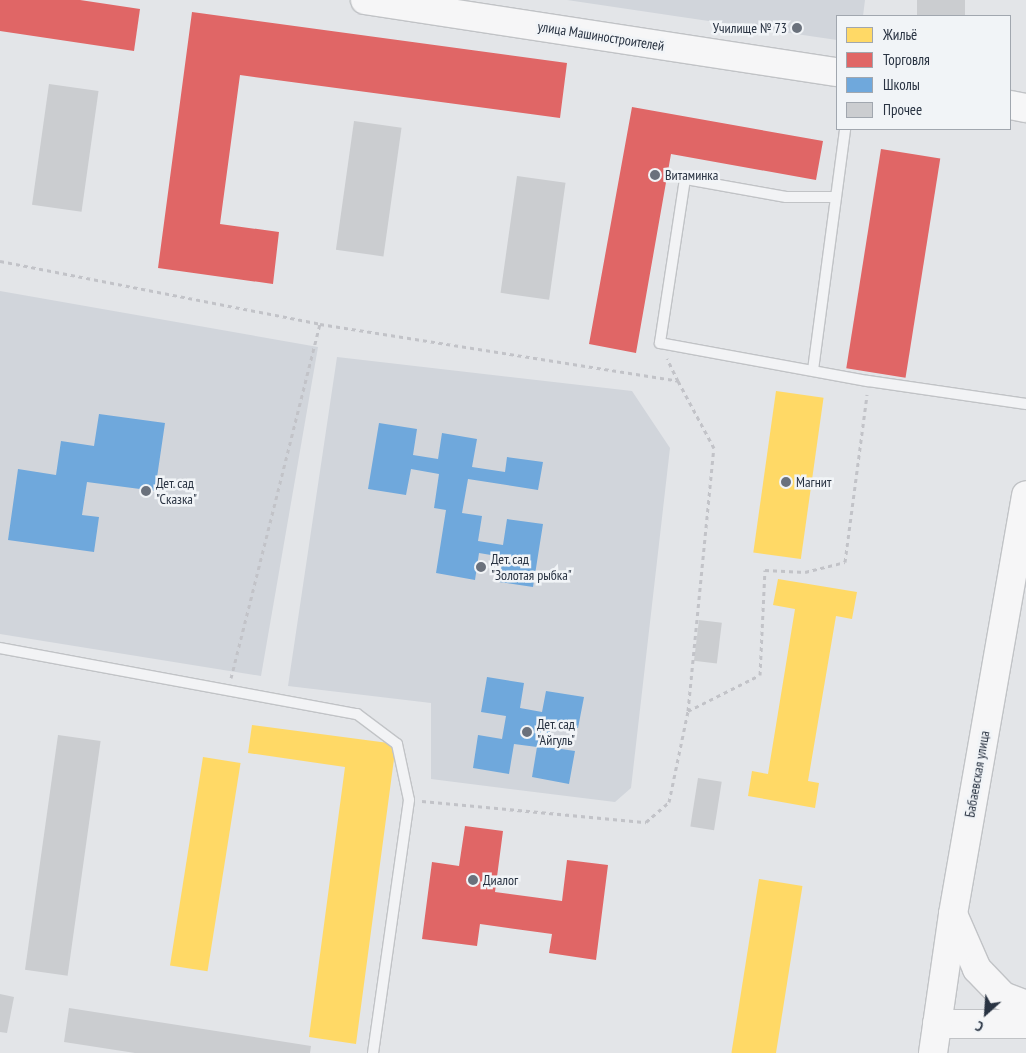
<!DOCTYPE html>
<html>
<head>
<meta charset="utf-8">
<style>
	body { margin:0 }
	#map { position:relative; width:1026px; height:1053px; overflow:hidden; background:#e3e5e8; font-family:"PT Sans Narrow",sans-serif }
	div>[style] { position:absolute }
	.built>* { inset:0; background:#d1d5db }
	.homes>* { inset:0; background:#ffd966; transform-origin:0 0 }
	.shops>* { inset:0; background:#e06666; transform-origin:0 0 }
	.schools>* { inset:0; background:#6fa8dc }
	.building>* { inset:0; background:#cbcdd0; transform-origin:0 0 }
	.path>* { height:3px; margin-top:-1.5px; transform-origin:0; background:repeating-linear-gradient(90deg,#c2c3c8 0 4px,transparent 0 8px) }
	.roads { filter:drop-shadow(1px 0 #c1c3c6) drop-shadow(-1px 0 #c1c3c6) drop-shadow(0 1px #c1c3c6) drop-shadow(0 -1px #c1c3c6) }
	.lane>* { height:10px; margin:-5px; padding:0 5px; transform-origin:5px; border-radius:5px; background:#f2f3f5 }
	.secondary>* { height:28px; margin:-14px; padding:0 14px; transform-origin:14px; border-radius:14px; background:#f6f6f7 }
	.dots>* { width:14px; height:14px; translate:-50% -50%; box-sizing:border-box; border:2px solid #f1f4f7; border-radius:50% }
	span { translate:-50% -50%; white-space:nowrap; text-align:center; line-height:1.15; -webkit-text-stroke:5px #f1f4f7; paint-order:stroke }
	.poi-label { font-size:14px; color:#293342 }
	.right { translate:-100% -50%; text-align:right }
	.left { translate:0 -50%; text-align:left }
	.street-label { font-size:14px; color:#293342 }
	.legend { position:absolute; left:836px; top:15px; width:175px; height:115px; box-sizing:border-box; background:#f1f4f7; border:1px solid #a1a7af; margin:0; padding:6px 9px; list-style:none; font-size:15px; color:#293342 }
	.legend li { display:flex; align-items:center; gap:10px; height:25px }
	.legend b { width:25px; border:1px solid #a1a7af }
	.north { position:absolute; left:961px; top:988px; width:50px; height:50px; -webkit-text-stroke:4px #f1f4f7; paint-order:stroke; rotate:206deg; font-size:14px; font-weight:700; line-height:20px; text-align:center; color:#293342 }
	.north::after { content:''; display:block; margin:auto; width:18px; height:22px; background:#293342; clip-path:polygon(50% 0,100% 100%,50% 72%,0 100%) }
</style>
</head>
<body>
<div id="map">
	<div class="built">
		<i style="clip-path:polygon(567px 0,865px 0,863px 16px,837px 16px,837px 40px)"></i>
		<i style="clip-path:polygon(0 291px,318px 347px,261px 676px,0 634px)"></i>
		<i style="clip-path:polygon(337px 357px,632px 391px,670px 448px,631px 788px,615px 802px,431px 779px,431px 703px,288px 686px)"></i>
	</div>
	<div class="homes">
		<i style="left:776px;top:391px;width:48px;height:163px;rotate:8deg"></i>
		<i style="clip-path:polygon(778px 579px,857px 592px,852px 619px,836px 616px,808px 781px,819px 783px,815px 808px,748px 796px,752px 771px,768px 774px,795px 609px,773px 605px)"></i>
		<i style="clip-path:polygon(252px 725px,396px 744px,356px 1044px,309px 1037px,345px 767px,248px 753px)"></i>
		<i style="left:203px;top:757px;width:38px;height:211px;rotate:9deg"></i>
		<i style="left:759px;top:879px;width:44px;height:176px;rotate:9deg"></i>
	</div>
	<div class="shops">
		<i style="clip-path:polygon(0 0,80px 0,140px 9px,134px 51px,0 31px)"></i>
		<i style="clip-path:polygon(192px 12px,567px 63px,560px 118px,240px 75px,220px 224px,279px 232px,273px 284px,158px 268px)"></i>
		<i style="clip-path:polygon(632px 107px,823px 141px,816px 180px,671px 154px,636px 353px,589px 344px)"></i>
		<i style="left:881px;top:149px;width:60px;height:222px;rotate:9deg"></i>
		<i style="clip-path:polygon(465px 826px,503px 831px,495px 892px,562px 901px,567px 860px,608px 865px,596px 960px,549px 953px,552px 934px,480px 924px,477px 946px,422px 939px,432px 862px,459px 866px)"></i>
	</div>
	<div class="schools">
		<i style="clip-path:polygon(99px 414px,165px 423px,155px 491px,87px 482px,82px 515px,99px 517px,94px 552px,8px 540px,18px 469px,56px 475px,61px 441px,94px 446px)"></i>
		<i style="clip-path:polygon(379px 423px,417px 429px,413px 455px,438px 459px,442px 433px,477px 439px,472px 467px,505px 472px,507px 457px,543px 462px,538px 490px,468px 479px,462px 513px,482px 516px,478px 541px,503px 545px,507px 519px,543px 524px,533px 587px,499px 582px,503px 557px,479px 553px,475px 580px,436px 573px,446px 510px,434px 508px,439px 474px,411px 469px,406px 495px,368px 489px)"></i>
		<i style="clip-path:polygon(487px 677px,524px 683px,520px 708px,542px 712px,546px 691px,584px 697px,578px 728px,551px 724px,547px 747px,575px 751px,569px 784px,532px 777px,537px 747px,514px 744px,509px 774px,473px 768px,478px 735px,502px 739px,506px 716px,481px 712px)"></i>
	</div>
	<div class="building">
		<i style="left:917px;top:0;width:48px;height:16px"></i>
		<i style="left:49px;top:84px;width:50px;height:122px;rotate:8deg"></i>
		<i style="left:354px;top:121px;width:48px;height:130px;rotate:8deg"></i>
		<i style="left:517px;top:176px;width:49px;height:118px;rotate:8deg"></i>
		<i style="left:699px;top:620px;width:23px;height:41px;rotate:7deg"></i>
		<i style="left:58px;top:735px;width:43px;height:237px;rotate:8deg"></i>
		<i style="left:698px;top:778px;width:24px;height:49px;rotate:9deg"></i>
		<i style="clip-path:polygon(0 994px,14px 997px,7px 1033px,0 1032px)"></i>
		<i style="clip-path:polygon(69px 1008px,311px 1046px,310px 1053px,135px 1053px,64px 1042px)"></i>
	</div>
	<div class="path">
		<i style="left:0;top:261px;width:326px;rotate:11.1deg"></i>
		<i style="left:320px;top:324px;width:363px;rotate:9deg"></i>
		<i style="left:678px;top:381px;width:25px;rotate:-116deg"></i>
		<i style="left:231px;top:678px;width:365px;rotate:-75.9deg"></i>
		<i style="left:688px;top:711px;width:80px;rotate:-26.6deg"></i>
		<i style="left:760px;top:675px;width:105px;rotate:-87.3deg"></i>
		<i style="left:765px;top:570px;width:40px;rotate:2.9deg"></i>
		<i style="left:805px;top:572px;width:41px;rotate:-14deg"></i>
		<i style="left:845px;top:562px;width:169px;rotate:-82.5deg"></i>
		<i style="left:422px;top:801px;width:225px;rotate:5.4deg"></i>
		<i style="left:646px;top:822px;width:30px;rotate:-41deg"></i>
		<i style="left:669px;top:802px;width:93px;rotate:-78.2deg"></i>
		<i style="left:688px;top:711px;width:264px;rotate:-84.4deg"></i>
		<i style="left:714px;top:448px;width:76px;rotate:-118.2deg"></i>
	</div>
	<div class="roads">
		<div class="lane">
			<i style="left:836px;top:197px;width:50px;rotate:180deg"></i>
			<i style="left:786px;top:197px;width:103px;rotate:-169.9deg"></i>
			<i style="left:685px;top:179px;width:166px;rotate:98.7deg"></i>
			<i style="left:660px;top:343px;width:211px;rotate:10.4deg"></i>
			<i style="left:868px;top:381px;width:160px;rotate:8.3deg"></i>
			<i style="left:813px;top:370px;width:243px;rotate:-82.4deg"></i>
			<i style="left:0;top:648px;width:363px;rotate:10.5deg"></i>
			<i style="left:357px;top:714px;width:50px;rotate:36.9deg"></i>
			<i style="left:397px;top:744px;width:57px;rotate:77.9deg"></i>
			<i style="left:409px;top:800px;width:256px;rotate:98.1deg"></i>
		</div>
		<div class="secondary">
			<i style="left:365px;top:0;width:477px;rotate:8.7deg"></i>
			<i style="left:1010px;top:105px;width:16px;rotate:11deg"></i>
			<i style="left:953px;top:914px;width:60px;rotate:66.4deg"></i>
			<i style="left:977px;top:969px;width:37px;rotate:46deg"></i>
			<i style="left:1003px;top:996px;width:25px;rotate:21deg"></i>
			<i style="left:937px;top:1024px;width:89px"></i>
			<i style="left:933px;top:1053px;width:140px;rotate:-81.8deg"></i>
			<i style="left:953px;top:914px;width:425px;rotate:-80.1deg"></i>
		</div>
	</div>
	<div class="dots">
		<i style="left:797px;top:28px;background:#6a717c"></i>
		<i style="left:655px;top:175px;background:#6a717c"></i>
		<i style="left:786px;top:482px;background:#6a717c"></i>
		<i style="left:146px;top:491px;background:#6a717c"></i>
		<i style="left:481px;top:567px;background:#6a717c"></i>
		<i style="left:527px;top:732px;background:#6a717c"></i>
		<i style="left:473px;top:880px;background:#6a717c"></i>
	</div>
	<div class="poi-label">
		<span class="right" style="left:787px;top:28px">Училище № 73</span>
		<span class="left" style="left:665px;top:175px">Витаминка</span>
		<span class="left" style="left:796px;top:482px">Магнит</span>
		<span class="left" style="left:156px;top:491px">Дет. сад<br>"Сказка"</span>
		<span class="left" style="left:491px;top:567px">Дет. сад<br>"Золотая рыбка"</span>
		<span class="left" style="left:537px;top:732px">Дет. сад<br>"Айгуль"</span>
		<span class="left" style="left:483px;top:880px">Диалог</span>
	</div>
	<div class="street-label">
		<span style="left:601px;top:36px;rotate:9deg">улица Машиностроителей</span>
		<span style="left:977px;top:774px;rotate:-80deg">Бабаевская улица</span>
	</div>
	<ul class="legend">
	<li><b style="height:14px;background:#ffd966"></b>Жильё</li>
	<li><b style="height:14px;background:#e06666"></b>Торговля</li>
	<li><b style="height:14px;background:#6fa8dc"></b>Школы</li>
	<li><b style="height:14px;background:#cbcdd0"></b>Прочее</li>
	</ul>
	<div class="north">С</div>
</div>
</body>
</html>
